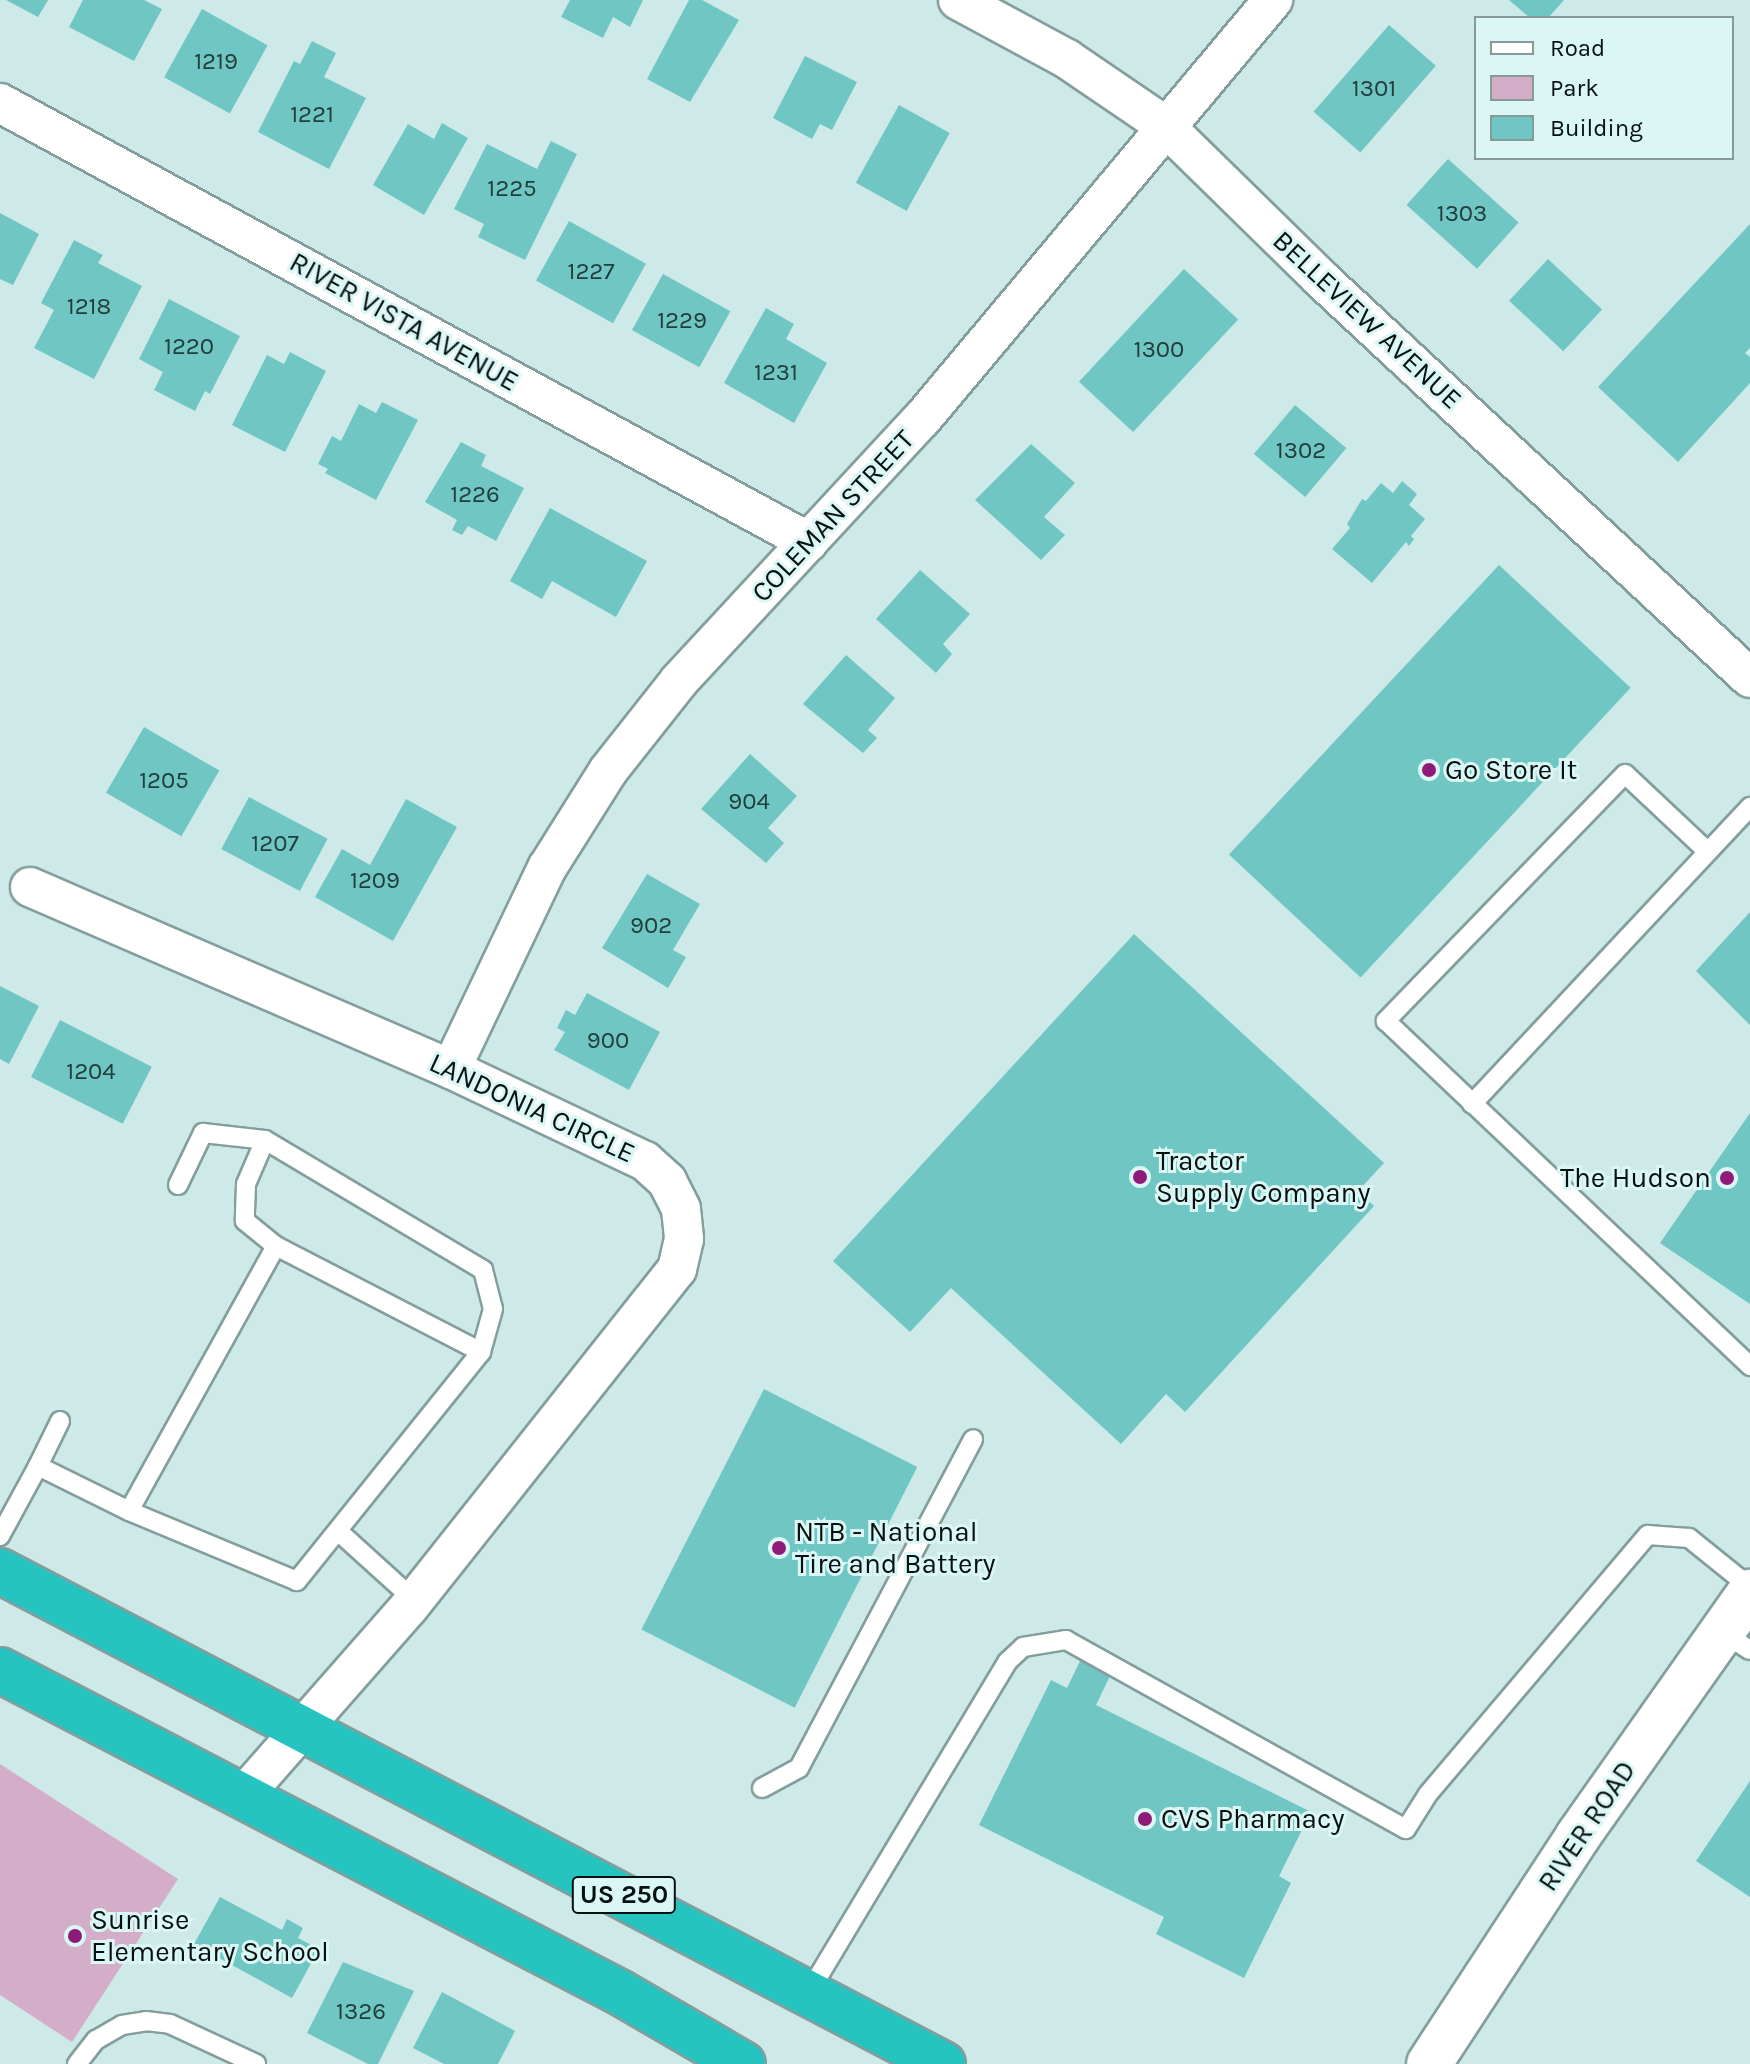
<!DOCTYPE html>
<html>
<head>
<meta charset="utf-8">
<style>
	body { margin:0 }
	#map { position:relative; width:1750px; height:2064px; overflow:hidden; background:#cdeae8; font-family:Karla,sans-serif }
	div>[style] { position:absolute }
	.green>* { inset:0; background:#d4adc8 }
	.building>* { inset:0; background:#70c6c3; transform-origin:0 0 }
	.roads { filter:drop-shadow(2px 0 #839e9d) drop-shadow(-2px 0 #839e9d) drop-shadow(0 2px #839e9d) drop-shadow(0 -2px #839e9d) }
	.lane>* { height:18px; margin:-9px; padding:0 9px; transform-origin:9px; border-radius:9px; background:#fff }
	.street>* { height:38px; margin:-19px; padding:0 19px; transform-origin:19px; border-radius:19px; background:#fff }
	.secondary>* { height:44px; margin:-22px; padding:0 22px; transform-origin:22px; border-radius:22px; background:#fff }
	.highway>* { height:44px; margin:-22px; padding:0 22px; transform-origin:22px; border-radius:22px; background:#26c4c0 }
	.dots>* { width:22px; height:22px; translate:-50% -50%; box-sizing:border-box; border:4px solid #daf7f5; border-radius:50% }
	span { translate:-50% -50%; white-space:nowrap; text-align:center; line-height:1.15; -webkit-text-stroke:6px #daf7f5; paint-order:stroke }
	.number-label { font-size:24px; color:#213e3d }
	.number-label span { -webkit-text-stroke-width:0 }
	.shield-label span { padding:2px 6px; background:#daf7f5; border:2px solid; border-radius:6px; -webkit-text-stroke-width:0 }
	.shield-label { font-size:26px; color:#071110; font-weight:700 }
	.street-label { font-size:28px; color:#071110 }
	.poi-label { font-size:28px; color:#071110 }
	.left { translate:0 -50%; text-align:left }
	.right { translate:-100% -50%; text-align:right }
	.legend { position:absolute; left:1474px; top:16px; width:260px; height:144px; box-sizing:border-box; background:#daf7f5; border:2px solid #869b99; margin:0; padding:10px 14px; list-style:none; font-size:24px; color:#071110 }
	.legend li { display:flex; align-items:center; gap:16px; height:40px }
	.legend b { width:40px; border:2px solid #869b99 }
</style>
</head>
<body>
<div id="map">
	<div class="green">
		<i style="clip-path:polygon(0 1764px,178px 1879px,72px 2042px,0 1995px)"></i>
	</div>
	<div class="building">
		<i style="clip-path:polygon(6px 0,48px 0,38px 17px)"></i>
		<i style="clip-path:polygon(83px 0,144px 0,162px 9px,134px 61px,69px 27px)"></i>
		<i style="clip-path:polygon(570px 0,643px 0,630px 27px,613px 17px,603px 38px,561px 17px)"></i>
		<i style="clip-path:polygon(689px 0,702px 0,739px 20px,690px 102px,647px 79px)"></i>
		<i style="clip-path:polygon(1509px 0,1564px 0,1548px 18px,1530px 18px)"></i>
		<i style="left:202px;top:9px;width:75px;height:78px;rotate:29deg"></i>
		<i style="left:1389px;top:25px;width:62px;height:115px;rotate:41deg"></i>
		<i style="clip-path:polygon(312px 41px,336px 53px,324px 77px,366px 98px,329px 169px,258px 132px,294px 61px,300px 64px)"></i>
		<i style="clip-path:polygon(805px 56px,857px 82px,832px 130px,820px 124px,812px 139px,773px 118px)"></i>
		<i style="left:899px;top:105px;width:58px;height:89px;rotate:29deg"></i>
		<i style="clip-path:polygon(442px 123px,468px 138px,424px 215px,373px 185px,408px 124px,434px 139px)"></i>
		<i style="clip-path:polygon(551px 141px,577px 154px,525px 260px,478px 237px,484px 224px,454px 209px,487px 144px,537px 169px)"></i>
		<i style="left:1448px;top:159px;width:95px;height:62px;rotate:42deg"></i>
		<i style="clip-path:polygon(0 213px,39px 234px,13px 285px,0 279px)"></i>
		<i style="left:569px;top:221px;width:88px;height:68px;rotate:29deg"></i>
		<i style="clip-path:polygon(1750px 224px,1750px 348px,1745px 353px,1750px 357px,1750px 383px,1678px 462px,1598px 387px)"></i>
		<i style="clip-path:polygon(74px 240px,103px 255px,98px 263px,142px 286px,94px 379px,34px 348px,54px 310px,41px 303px)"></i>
		<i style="left:1548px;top:259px;width:74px;height:57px;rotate:43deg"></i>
		<i style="left:1184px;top:269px;width:74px;height:154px;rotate:43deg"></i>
		<i style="left:663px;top:274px;width:77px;height:64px;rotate:29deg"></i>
		<i style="clip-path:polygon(169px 299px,240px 336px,210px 394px,205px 391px,195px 411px,154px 390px,163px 372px,139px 359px)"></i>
		<i style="clip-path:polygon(766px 308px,794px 324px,786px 339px,827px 363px,794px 423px,724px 383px)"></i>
		<i style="clip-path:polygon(290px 352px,326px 371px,285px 452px,232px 425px,267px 355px,284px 364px)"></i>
		<i style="clip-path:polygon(382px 402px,418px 420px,376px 500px,325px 473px,328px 469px,318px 464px,332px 436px,341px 441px,359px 404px,376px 413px)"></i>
		<i style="left:1295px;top:405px;width:67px;height:64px;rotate:40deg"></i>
		<i style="clip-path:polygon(461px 442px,486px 455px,481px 466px,524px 488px,496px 541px,468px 526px,462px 535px,452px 530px,457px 520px,425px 502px)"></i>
		<i style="clip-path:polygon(1031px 444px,1075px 483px,1044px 517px,1065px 535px,1041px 560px,975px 500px)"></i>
		<i style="clip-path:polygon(1402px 481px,1417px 494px,1409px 505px,1425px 519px,1411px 536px,1414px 539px,1409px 546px,1406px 542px,1372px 583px,1332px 549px,1350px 528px,1347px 524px,1362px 499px,1366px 501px,1381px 483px,1393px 493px)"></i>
		<i style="clip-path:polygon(550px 508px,647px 561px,616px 617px,552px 581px,542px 599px,510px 581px)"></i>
		<i style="left:1499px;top:565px;width:180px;height:396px;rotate:43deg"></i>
		<i style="clip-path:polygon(920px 570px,970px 614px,943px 644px,952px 654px,936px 673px,876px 619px)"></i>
		<i style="clip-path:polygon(846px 655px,895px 698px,868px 730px,877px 738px,863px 753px,803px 704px)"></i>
		<i style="left:144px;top:727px;width:87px;height:76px;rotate:30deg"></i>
		<i style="clip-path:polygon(750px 754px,797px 796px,768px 828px,784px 843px,766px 863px,701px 809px)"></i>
		<i style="left:249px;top:797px;width:89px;height:59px;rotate:28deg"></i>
		<i style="clip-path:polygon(406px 799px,457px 827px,393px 941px,315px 897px,342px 849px,370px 865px)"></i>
		<i style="clip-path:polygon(647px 874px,700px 904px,673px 950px,686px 957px,668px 988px,602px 948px)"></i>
		<i style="clip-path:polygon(1750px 912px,1750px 1025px,1696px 971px)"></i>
		<i style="clip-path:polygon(1134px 934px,1384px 1163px,1358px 1191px,1374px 1206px,1185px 1412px,1166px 1394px,1121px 1444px,951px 1288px,910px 1332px,833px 1261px)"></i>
		<i style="clip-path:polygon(0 986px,39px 1006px,9px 1064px,0 1059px)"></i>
		<i style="clip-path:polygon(587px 993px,660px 1032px,629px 1090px,554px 1050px,565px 1032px,557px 1028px,566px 1010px,575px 1015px)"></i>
		<i style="left:60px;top:1020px;width:103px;height:64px;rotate:27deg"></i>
		<i style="clip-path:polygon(1750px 1113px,1750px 1304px,1660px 1243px)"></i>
		<i style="left:764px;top:1389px;width:172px;height:270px;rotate:27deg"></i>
		<i style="clip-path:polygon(1081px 1659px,1111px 1674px,1096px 1705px,1311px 1812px,1279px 1876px,1291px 1883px,1244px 1978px,1156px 1934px,1164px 1917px,979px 1825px,1051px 1680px,1067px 1688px)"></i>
		<i style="clip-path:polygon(1750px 1781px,1750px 1897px,1696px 1861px)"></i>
		<i style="clip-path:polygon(220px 1897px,282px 1930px,287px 1919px,303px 1928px,298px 1938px,319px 1949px,292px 1998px,194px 1944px)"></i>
		<i style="clip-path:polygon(343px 1962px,414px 1991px,378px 2064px,368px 2064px,307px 2033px)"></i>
		<i style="clip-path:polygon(442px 1992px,515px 2031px,498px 2064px,444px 2064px,413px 2048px)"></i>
	</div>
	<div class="roads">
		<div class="lane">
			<i style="left:1707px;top:851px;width:112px;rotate:-136.8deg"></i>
			<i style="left:1625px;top:774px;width:344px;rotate:134.1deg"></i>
			<i style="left:1386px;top:1021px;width:502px;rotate:43.46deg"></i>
			<i style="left:1472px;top:1104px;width:407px;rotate:-46.9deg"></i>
			<i style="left:265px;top:1140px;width:48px;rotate:113.4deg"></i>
			<i style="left:246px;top:1184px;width:37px;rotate:92deg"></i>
			<i style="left:245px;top:1221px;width:40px;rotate:39deg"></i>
			<i style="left:276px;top:1246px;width:231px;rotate:27.3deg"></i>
			<i style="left:178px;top:1185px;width:58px;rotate:-64.3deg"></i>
			<i style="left:203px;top:1133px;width:62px;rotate:6.4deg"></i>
			<i style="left:265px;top:1140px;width:254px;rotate:30.8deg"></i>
			<i style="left:483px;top:1270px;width:40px;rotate:75.6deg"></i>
			<i style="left:493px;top:1309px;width:45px;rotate:105.6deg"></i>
			<i style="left:481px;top:1352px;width:294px;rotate:128.8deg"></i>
			<i style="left:297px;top:1581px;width:182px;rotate:-157.4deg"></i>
			<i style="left:129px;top:1511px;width:303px;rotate:-61deg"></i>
			<i style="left:38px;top:1466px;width:50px;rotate:-63.9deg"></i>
			<i style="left:338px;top:1531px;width:103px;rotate:42.2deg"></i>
			<i style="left:0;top:1536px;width:80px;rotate:-61.5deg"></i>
			<i style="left:38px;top:1466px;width:102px;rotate:26.3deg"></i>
			<i style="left:1722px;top:1632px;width:33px;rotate:33deg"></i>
			<i style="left:762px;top:1788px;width:42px;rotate:-28.4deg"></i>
			<i style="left:799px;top:1768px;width:372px;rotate:-62.1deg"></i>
			<i style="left:809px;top:1992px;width:385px;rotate:-59deg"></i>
			<i style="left:1007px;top:1662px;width:22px;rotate:-43deg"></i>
			<i style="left:1023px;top:1647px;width:44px;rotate:-9.2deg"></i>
			<i style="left:1066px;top:1640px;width:389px;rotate:29.1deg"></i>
			<i style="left:1406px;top:1829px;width:41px;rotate:-57.8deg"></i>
			<i style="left:1428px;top:1794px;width:340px;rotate:-49.7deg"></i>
			<i style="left:1648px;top:1535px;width:41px;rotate:4.2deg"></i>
			<i style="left:1689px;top:1538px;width:78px;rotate:38.8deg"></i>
			<i style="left:77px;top:2064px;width:31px;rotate:-52deg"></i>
			<i style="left:96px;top:2040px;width:30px;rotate:-30deg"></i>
			<i style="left:122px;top:2025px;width:24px;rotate:-9deg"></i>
			<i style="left:146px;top:2021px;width:24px;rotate:7deg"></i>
			<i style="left:170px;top:2024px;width:95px;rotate:24.9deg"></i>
		</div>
		<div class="street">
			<i style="left:958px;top:0;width:124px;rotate:28.4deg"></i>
			<i style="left:1067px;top:59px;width:117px;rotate:34.2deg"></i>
			<i style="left:1164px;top:125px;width:219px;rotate:44.4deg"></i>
			<i style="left:1320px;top:278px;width:587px;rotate:42.93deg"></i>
			<i style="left:0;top:103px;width:920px;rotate:28.49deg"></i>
			<i style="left:30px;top:887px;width:459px;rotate:23.4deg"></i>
			<i style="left:451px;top:1069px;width:215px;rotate:25.4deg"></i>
			<i style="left:645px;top:1161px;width:30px;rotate:42deg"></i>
			<i style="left:667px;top:1181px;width:31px;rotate:63deg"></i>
			<i style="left:681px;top:1209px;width:30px;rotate:84deg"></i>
			<i style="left:684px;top:1239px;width:31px;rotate:103deg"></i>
			<i style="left:677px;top:1269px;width:431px;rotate:128.4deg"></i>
			<i style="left:409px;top:1607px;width:252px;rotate:131.3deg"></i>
			<i style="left:451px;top:1069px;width:223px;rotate:-64.5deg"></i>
			<i style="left:547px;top:868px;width:115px;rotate:-57.8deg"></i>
			<i style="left:608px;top:771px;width:115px;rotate:-51.7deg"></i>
			<i style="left:679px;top:681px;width:357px;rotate:-47.2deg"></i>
			<i style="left:922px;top:419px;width:547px;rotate:-50.05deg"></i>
		</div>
		<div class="secondary">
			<i style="left:1429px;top:2064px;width:272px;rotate:-56.8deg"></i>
			<i style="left:1578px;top:1836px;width:299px;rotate:-54.8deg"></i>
		</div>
		<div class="highway">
			<i style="left:0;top:1571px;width:1064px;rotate:27.6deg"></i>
			<i style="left:0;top:1670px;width:700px;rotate:27.48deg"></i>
			<i style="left:621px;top:1993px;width:141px;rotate:30.2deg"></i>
		</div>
	</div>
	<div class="dots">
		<i style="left:1429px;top:770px;background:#8f1a7a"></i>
		<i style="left:1140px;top:1177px;background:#8f1a7a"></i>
		<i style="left:1727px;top:1178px;background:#8f1a7a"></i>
		<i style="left:779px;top:1548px;background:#8f1a7a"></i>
		<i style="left:1145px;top:1819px;background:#8f1a7a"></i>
		<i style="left:75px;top:1936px;background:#8f1a7a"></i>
	</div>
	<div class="number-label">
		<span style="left:216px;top:62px">1219</span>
		<span style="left:1374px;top:89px">1301</span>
		<span style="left:312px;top:115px">1221</span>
		<span style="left:512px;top:189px">1225</span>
		<span style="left:1462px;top:214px">1303</span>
		<span style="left:591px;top:272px">1227</span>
		<span style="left:89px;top:307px">1218</span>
		<span style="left:682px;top:321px">1229</span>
		<span style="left:189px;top:347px">1220</span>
		<span style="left:1159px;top:350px">1300</span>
		<span style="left:776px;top:373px">1231</span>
		<span style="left:1301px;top:451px">1302</span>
		<span style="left:475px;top:495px">1226</span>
		<span style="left:164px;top:781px">1205</span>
		<span style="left:749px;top:802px">904</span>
		<span style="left:275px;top:844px">1207</span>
		<span style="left:375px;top:881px">1209</span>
		<span style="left:651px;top:926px">902</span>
		<span style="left:608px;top:1041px">900</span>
		<span style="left:91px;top:1072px">1204</span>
		<span style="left:361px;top:2012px">1326</span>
	</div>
	<div class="shield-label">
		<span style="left:624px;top:1895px">US 250</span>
	</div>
	<div class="street-label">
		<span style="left:1367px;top:320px;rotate:43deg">BELLEVIEW AVENUE</span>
		<span style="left:404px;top:322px;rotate:29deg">RIVER VISTA AVENUE</span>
		<span style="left:833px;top:516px;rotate:-47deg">COLEMAN STREET</span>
		<span style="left:532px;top:1108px;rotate:25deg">LANDONIA CIRCLE</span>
		<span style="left:1587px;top:1826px;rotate:-56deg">RIVER ROAD</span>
	</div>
	<div class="poi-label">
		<span class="left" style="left:1445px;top:770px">Go Store It</span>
		<span class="left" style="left:1156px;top:1177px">Tractor<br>Supply Company</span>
		<span class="right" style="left:1711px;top:1178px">The Hudson</span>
		<span class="left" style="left:795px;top:1548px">NTB - National<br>Tire and Battery</span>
		<span class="left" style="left:1161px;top:1819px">CVS Pharmacy</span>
		<span class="left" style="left:91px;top:1936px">Sunrise<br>Elementary School</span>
	</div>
	<ul class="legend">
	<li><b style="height:10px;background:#fff"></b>Road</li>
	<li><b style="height:22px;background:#d4adc8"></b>Park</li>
	<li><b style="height:22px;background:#70c6c3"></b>Building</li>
	</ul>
</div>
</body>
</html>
